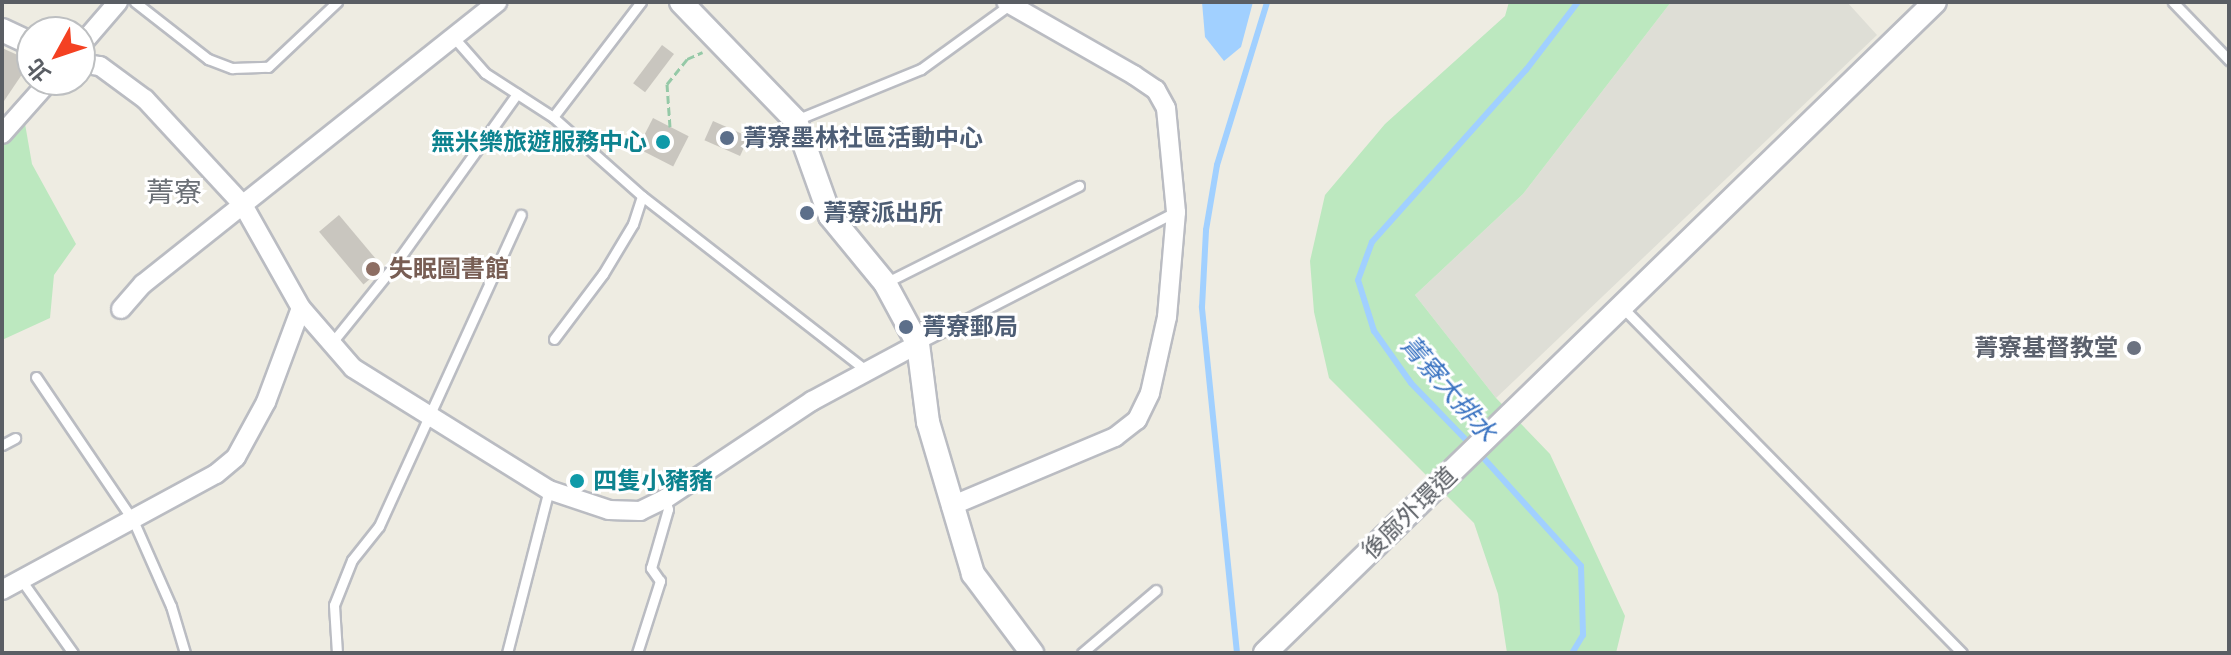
<!DOCTYPE html>
<html>
<head>
<meta charset="utf-8">
<style>
	body { margin:0 }
	#map { position:relative; width:2231px; height:655px; overflow:hidden; background:#eeece2; font-family:Arial,"Noto Sans TC",sans-serif }
	div>[style] { position:absolute }
	.industrial>* { inset:0; background:#deded6 }
	.green>* { inset:0; background:#bce8bf }
	.water>* { inset:0; background:#a1d0ff }
	.stream>* { height:6px; margin:-3px; padding:0 3px; transform-origin:3px; border-radius:3px; background:#a1d0ff }
	.building>* { inset:0; background:#c9c6bf; transform-origin:0 0 }
	.path>* { height:3px; margin-top:-1.5px; transform-origin:0; background:repeating-linear-gradient(90deg,#95c9a7 0 8px,transparent 0 12px) }
	.roads { filter:drop-shadow(2px 0 #babcc2) drop-shadow(-2px 0 #babcc2) drop-shadow(0 2px #babcc2) drop-shadow(0 -2px #babcc2) }
	.service>* { height:9px; margin:-4.5px; padding:0 4.5px; transform-origin:4.5px; border-radius:4.5px; background:#fff }
	.minor>* { height:18px; margin:-9px; padding:0 9px; transform-origin:9px; border-radius:9px; background:#fff }
	.tertiary>* { height:22px; margin:-11px; padding:0 11px; transform-origin:11px; border-radius:11px; background:#fff }
	.dots>* { width:22px; height:22px; translate:-50% -50%; box-sizing:border-box; border:4px solid #fff; border-radius:50% }
	span { translate:-50% -50%; white-space:nowrap; text-align:center; line-height:1.15; -webkit-text-stroke:6px #fff; paint-order:stroke }
	.service-label { font-size:24px; color:#4e5e75; font-weight:700 }
	.left { translate:0 -50%; text-align:left }
	.culture-label { font-size:24px; color:#0d838f; font-weight:700 }
	.right { translate:-100% -50%; text-align:right }
	.education-label { font-size:24px; color:#785e54; font-weight:700 }
	.worship-label { font-size:24px; color:#5b616d; font-weight:700 }
	.street-label { font-size:24px; color:#5a5e64 }
	.water-label { font-size:26px; color:#3a73c1; font-style:italic }
	.quarter-label { font-size:28px; color:#6b7076 }
	.frame { position:absolute; inset:0; border:4px solid #5a5e64; pointer-events:none }
	.north { position:absolute; left:16px; top:16px; width:80px; height:80px; box-sizing:border-box; background:#fff; border:2px solid #bdbfc1; border-radius:50%; rotate:230deg; font-size:22px; font-weight:700; line-height:32px; text-align:center; color:#5a5e64 }
	.north::after { content:''; display:block; margin:auto; width:28px; height:36px; background:#f44122; clip-path:polygon(50% 0,100% 100%,50% 72%,0 100%) }
</style>
</head>
<body>
<div id="map">
	<div class="industrial">
		<i style="clip-path:polygon(1671px 2px,1847px 2px,1877px 35px,1496px 398px,1415px 295px,1523px 194px)"></i>
	</div>
	<div class="green">
		<i style="clip-path:polygon(1509px 2px,1671px 2px,1523px 194px,1415px 295px,1496px 398px,1550px 454px,1625px 616px,1616px 653px,1507px 653px,1498px 594px,1474px 523px,1329px 378px,1314px 312px,1310px 261px,1325px 195px,1385px 124px,1505px 16px)"></i>
		<i style="clip-path:polygon(24px 118px,32px 164px,76px 244px,54px 275px,50px 318px,2px 340px,2px 137px)"></i>
	</div>
	<div class="water">
		<i style="clip-path:polygon(1202px 2px,1253px 2px,1241px 47px,1224px 61px,1205px 37px)"></i>
	</div>
	<div class="stream">
		<i style="left:1471px;top:445px;width:86px;rotate:-134.1deg"></i>
		<i style="left:1411px;top:383px;width:64px;rotate:-125.4deg"></i>
		<i style="left:1374px;top:331px;width:53px;rotate:-107.4deg"></i>
		<i style="left:1358px;top:280px;width:40px;rotate:-69.8deg"></i>
		<i style="left:1372px;top:242px;width:231px;rotate:-48.2deg"></i>
		<i style="left:1526px;top:70px;width:86px;rotate:-52.6deg"></i>
		<i style="left:1479px;top:453px;width:152px;rotate:47.9deg"></i>
		<i style="left:1581px;top:566px;width:69px;rotate:88.3deg"></i>
		<i style="left:1583px;top:635px;width:21px;rotate:121deg"></i>
		<i style="left:1237px;top:653px;width:348px;rotate:-95.8deg"></i>
		<i style="left:1202px;top:307px;width:77px;rotate:-87deg"></i>
		<i style="left:1206px;top:230px;width:66px;rotate:-80.4deg"></i>
		<i style="left:1217px;top:165px;width:170px;rotate:-72.9deg"></i>
	</div>
	<div class="building">
		<i style="left:662px;top:45px;width:15px;height:48px;rotate:37deg"></i>
		<i style="clip-path:polygon(2px 48px,31px 61px,2px 104px)"></i>
		<i style="left:653px;top:118px;width:40px;height:34px;rotate:27deg"></i>
		<i style="left:713px;top:121px;width:39px;height:21px;rotate:24deg"></i>
		<i style="left:339px;top:215px;width:69px;height:26px;rotate:50deg"></i>
	</div>
	<div class="path">
		<i style="left:670px;top:127px;width:43px;rotate:-94deg"></i>
		<i style="left:667px;top:84px;width:32px;rotate:-51deg"></i>
		<i style="left:687px;top:59px;width:17px;rotate:-24deg"></i>
	</div>
	<div class="roads">
		<div class="service">
			<i style="left:135px;top:2px;width:93px;rotate:38deg"></i>
			<i style="left:208px;top:59px;width:26px;rotate:21deg"></i>
			<i style="left:232px;top:68px;width:36px;rotate:-2deg"></i>
			<i style="left:268px;top:67px;width:95px;rotate:-43.3deg"></i>
			<i style="left:2173px;top:2px;width:81px;rotate:46deg"></i>
			<i style="left:456px;top:40px;width:44px;rotate:48.7deg"></i>
			<i style="left:485px;top:73px;width:81px;rotate:32.9deg"></i>
			<i style="left:553px;top:117px;width:119px;rotate:41.6deg"></i>
			<i style="left:642px;top:196px;width:285px;rotate:37.9deg"></i>
			<i style="left:553px;top:117px;width:145px;rotate:-52.6deg"></i>
			<i style="left:796px;top:120px;width:135px;rotate:-22.2deg"></i>
			<i style="left:921px;top:69px;width:109px;rotate:-36deg"></i>
			<i style="left:885px;top:283px;width:217px;rotate:-26.6deg"></i>
			<i style="left:1622px;top:307px;width:485px;rotate:45.5deg"></i>
			<i style="left:554px;top:339px;width:81px;rotate:-53deg"></i>
			<i style="left:603px;top:274px;width:58px;rotate:-59deg"></i>
			<i style="left:633px;top:224px;width:29px;rotate:-72deg"></i>
			<i style="left:918px;top:344px;width:289px;rotate:-27.2deg"></i>
			<i style="left:330px;top:345px;width:100px;rotate:-51.1deg"></i>
			<i style="left:393px;top:267px;width:213px;rotate:-54.4deg"></i>
			<i style="left:36px;top:377px;width:173px;rotate:55.9deg"></i>
			<i style="left:133px;top:520px;width:94px;rotate:66.2deg"></i>
			<i style="left:171px;top:606px;width:49px;rotate:73.4deg"></i>
			<i style="left:2px;top:445px;width:15px;rotate:-28deg"></i>
			<i style="left:22px;top:581px;width:88px;rotate:54.7deg"></i>
			<i style="left:337px;top:653px;width:48px;rotate:-93.6deg"></i>
			<i style="left:334px;top:605px;width:48px;rotate:-68.2deg"></i>
			<i style="left:352px;top:560px;width:43px;rotate:-51.5deg"></i>
			<i style="left:379px;top:526px;width:342px;rotate:-65.5deg"></i>
			<i style="left:507px;top:653px;width:168px;rotate:-75.6deg"></i>
			<i style="left:637px;top:653px;width:76px;rotate:-72.3deg"></i>
			<i style="left:660px;top:581px;width:16px;rotate:-125deg"></i>
			<i style="left:651px;top:568px;width:61px;rotate:-73.9deg"></i>
			<i style="left:668px;top:509px;width:10px;rotate:-107deg"></i>
			<i style="left:1082px;top:653px;width:97px;rotate:-40.4deg"></i>
		</div>
		<div class="minor">
			<i style="left:80px;top:46px;width:58px;rotate:-49.2deg"></i>
			<i style="left:80px;top:63px;width:20px;rotate:9deg"></i>
			<i style="left:100px;top:66px;width:56px;rotate:36.3deg"></i>
			<i style="left:145px;top:99px;width:144px;rotate:47.2deg"></i>
			<i style="left:243px;top:205px;width:118px;rotate:60.6deg"></i>
			<i style="left:301px;top:308px;width:79px;rotate:49.1deg"></i>
			<i style="left:353px;top:368px;width:231px;rotate:31.9deg"></i>
			<i style="left:549px;top:490px;width:63px;rotate:18.4deg"></i>
			<i style="left:609px;top:510px;width:31px;rotate:2deg"></i>
			<i style="left:640px;top:511px;width:28px;rotate:-26deg"></i>
			<i style="left:665px;top:499px;width:177px;rotate:-33.7deg"></i>
			<i style="left:812px;top:401px;width:120px;rotate:-28.3deg"></i>
			<i style="left:2px;top:134px;width:72px;rotate:-48.4deg"></i>
			<i style="left:121px;top:309px;width:33px;rotate:-49deg"></i>
			<i style="left:143px;top:284px;width:453px;rotate:-38.5deg"></i>
			<i style="left:951px;top:506px;width:178px;rotate:-22.8deg"></i>
			<i style="left:1115px;top:437px;width:28px;rotate:-38deg"></i>
			<i style="left:1137px;top:420px;width:30px;rotate:-64deg"></i>
			<i style="left:1150px;top:393px;width:78px;rotate:-77.4deg"></i>
			<i style="left:1167px;top:317px;width:105px;rotate:-85.1deg"></i>
			<i style="left:1176px;top:212px;width:104px;rotate:-95.5deg"></i>
			<i style="left:1166px;top:108px;width:21px;rotate:-119deg"></i>
			<i style="left:1156px;top:90px;width:27px;rotate:-146deg"></i>
			<i style="left:1134px;top:75px;width:147px;rotate:-150.3deg"></i>
			<i style="left:2px;top:590px;width:243px;rotate:-28.5deg"></i>
			<i style="left:216px;top:474px;width:26px;rotate:-40deg"></i>
			<i style="left:236px;top:457px;width:63px;rotate:-61.4deg"></i>
			<i style="left:266px;top:402px;width:100px;rotate:-69.6deg"></i>
		</div>
		<div class="tertiary">
			<i style="left:681px;top:2px;width:165px;rotate:46deg"></i>
			<i style="left:796px;top:121px;width:101px;rotate:70.3deg"></i>
			<i style="left:830px;top:216px;width:87px;rotate:50.6deg"></i>
			<i style="left:885px;top:283px;width:69px;rotate:61.6deg"></i>
			<i style="left:918px;top:344px;width:79px;rotate:82.7deg"></i>
			<i style="left:928px;top:422px;width:159px;rotate:73.5deg"></i>
			<i style="left:973px;top:574px;width:99px;rotate:53.2deg"></i>
			<i style="left:2px;top:30px;width:33px;rotate:25deg"></i>
			<i style="left:1265px;top:653px;width:934px;rotate:-44.18deg"></i>
		</div>
	</div>
	<div class="dots">
		<i style="left:727px;top:138px;background:#5c6f8a"></i>
		<i style="left:663px;top:142px;background:#0f9aa8"></i>
		<i style="left:807px;top:213px;background:#5c6f8a"></i>
		<i style="left:373px;top:269px;background:#8d6e63"></i>
		<i style="left:906px;top:327px;background:#5c6f8a"></i>
		<i style="left:2134px;top:348px;background:#6b7280"></i>
		<i style="left:577px;top:481px;background:#0f9aa8"></i>
	</div>
	<div class="service-label">
		<span class="left" style="left:743px;top:138px">菁寮墨林社區活動中心</span>
		<span class="left" style="left:823px;top:213px">菁寮派出所</span>
		<span class="left" style="left:922px;top:327px">菁寮郵局</span>
	</div>
	<div class="culture-label">
		<span class="right" style="left:647px;top:142px">無米樂旅遊服務中心</span>
		<span class="left" style="left:593px;top:481px">四隻小豬豬</span>
	</div>
	<div class="education-label">
		<span class="left" style="left:389px;top:269px">失眠圖書館</span>
	</div>
	<div class="worship-label">
		<span class="right" style="left:2118px;top:348px">菁寮基督教堂</span>
	</div>
	<div class="street-label">
		<span style="left:1409px;top:513px;rotate:-44deg">後廍外環道</span>
	</div>
	<div class="water-label">
		<span style="left:1448px;top:389px;rotate:49deg">菁寮大排水</span>
	</div>
	<div class="quarter-label">
		<span style="left:174px;top:193px">菁寮</span>
	</div>
	<div class="frame"></div>
	<div class="north">北</div>
</div>
</body>
</html>
